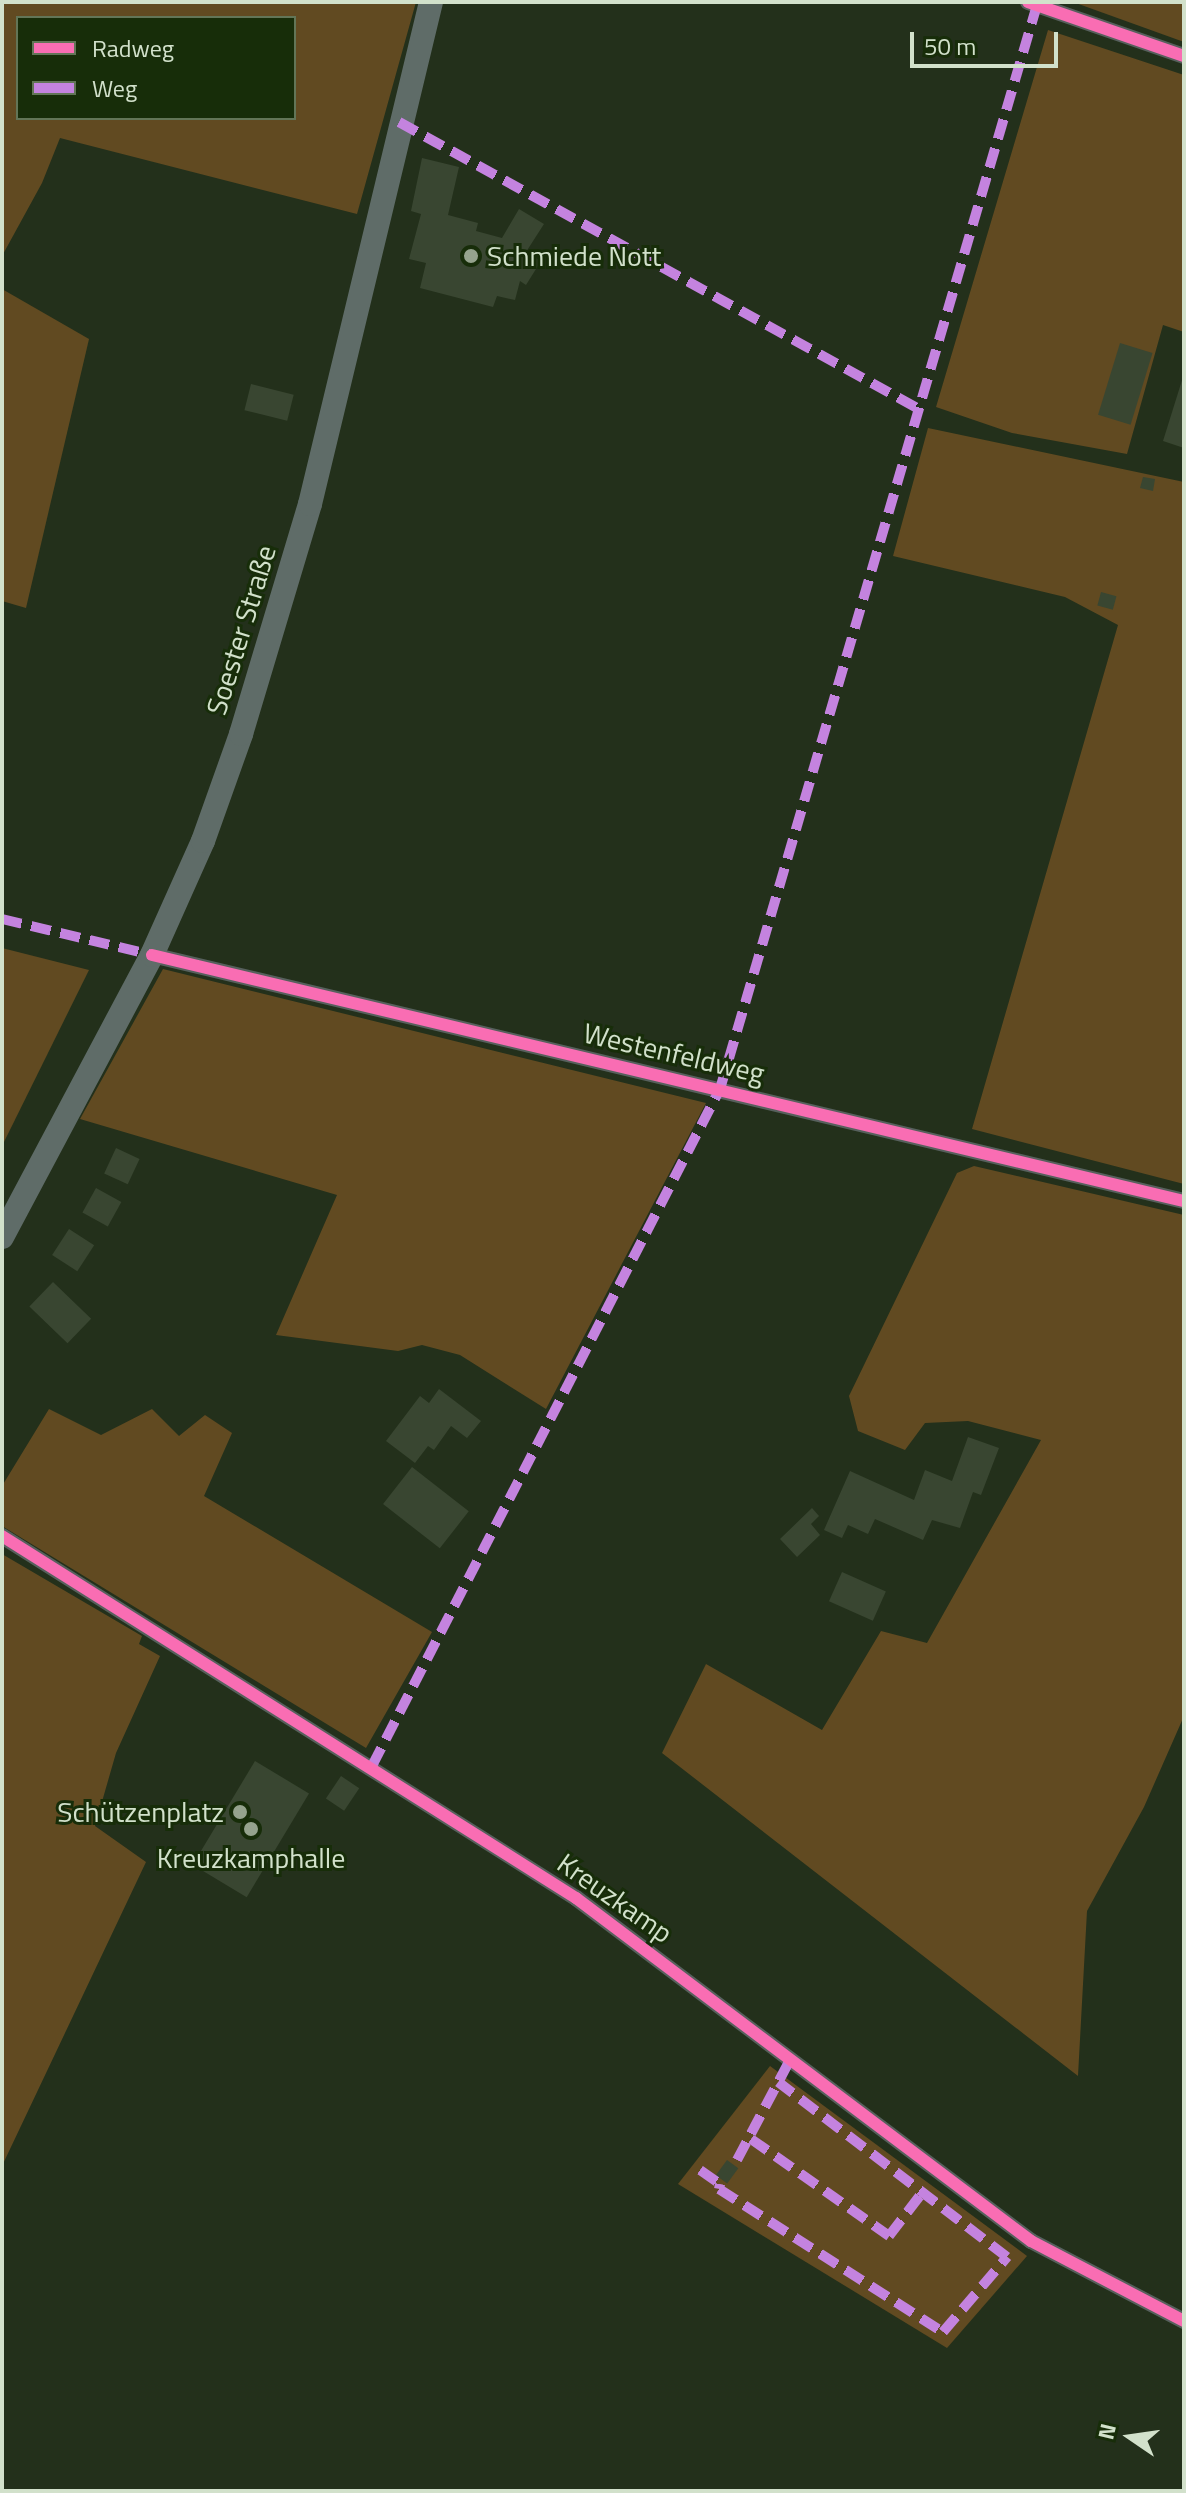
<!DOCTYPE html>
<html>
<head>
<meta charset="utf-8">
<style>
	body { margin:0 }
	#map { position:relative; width:1186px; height:2493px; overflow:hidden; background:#23301b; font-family:"Titillium Web",sans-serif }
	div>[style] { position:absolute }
	.green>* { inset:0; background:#614a21 }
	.building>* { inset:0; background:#394631; transform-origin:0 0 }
	.street>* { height:16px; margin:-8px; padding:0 8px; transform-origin:8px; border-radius:8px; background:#57605d }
	.secondary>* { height:24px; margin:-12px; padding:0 12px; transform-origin:12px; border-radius:12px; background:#5f6c68 }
	.quiet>* { height:10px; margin-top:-5px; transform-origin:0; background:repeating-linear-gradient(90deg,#c483df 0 20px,transparent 0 30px) }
	.cycleway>* { height:12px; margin:-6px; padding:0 6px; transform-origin:6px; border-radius:6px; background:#f96db3 }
	.dots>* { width:22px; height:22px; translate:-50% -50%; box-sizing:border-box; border:4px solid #172d09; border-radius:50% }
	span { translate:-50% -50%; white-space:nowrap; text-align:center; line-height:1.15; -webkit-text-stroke:6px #172d09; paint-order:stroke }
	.poi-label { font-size:28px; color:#d2e1cb }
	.left { translate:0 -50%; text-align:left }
	.right { translate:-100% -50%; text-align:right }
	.street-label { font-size:28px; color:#d2e1cb }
	.frame { position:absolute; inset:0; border:4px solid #d2e1cb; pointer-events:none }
	.legend { position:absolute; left:16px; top:16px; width:280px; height:104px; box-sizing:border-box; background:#172d09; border:2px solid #627557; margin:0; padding:10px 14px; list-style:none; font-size:24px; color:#d2e1cb }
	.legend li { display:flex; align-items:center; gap:16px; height:40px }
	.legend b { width:40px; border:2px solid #627557 }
	.north { position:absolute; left:1090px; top:2397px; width:80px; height:80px; -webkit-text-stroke:6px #172d09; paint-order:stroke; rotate:283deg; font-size:22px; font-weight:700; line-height:32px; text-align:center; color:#d2e1cb }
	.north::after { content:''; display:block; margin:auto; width:28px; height:36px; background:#d2e1cb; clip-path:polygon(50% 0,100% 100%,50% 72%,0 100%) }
	.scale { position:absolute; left:910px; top:32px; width:148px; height:36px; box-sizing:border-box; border:4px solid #d2e1cb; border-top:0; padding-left:10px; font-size:24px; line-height:28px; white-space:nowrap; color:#d2e1cb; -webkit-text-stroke:6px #172d09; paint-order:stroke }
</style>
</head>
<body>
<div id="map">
	<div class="green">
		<i style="clip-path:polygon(evenodd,2px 2px,416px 2px,357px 214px,60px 138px,42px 183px,2px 256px,2px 2px,294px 18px,294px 118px,18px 118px,18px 18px,294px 18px)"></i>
		<i style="clip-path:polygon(1073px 2px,1184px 2px,1184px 42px)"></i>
		<i style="clip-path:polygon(1048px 30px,1184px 75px,1184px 332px,1163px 325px,1127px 454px,1012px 433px,936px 407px)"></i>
		<i style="clip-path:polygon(2px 289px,89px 339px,26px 608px,2px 601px)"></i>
		<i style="clip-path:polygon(928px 428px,1184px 482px,1184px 1184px,972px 1129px,1118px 625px,1065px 597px,893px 556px)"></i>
		<i style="clip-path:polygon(2px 948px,89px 970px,2px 1146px)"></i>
		<i style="clip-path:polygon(163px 969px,706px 1103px,546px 1409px,460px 1355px,422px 1345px,398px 1351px,276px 1335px,337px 1195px,80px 1119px)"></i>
		<i style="clip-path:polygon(974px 1166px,1184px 1215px,1184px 1716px,1144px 1807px,1087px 1911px,1078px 2076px,662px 1753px,706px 1664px,822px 1730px,881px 1631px,927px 1643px,1041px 1440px,968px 1421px,925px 1423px,905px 1450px,858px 1431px,849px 1396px,957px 1173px)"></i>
		<i style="clip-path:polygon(49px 1409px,101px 1435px,152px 1409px,179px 1436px,205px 1415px,232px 1433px,204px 1496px,432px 1632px,366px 1748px,2px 1526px,2px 1486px)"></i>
		<i style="clip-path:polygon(2px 1554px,142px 1636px,139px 1644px,160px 1656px,116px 1753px,95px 1826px,146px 1862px,2px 2166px)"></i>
		<i style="clip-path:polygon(770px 2066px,1027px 2256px,947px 2348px,678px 2184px)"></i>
	</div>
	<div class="building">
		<i style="clip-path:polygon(422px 158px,459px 167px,448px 215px,478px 223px,476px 231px,502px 238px,519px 209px,544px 224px,526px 252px,541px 261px,526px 285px,520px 281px,515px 300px,497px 296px,493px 307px,420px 288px,426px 263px,409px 259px,421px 214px,411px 211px)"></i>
		<i style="left:1120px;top:343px;width:34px;height:75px;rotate:17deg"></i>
		<i style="clip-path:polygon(1183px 377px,1184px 377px,1184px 448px,1163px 441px)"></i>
		<i style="left:251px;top:384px;width:44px;height:27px;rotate:14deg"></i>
		<i style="clip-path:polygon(1143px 477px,1155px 479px,1153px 491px,1140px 488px)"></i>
		<i style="left:1101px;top:592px;width:16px;height:14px;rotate:15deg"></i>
		<i style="left:116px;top:1148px;width:26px;height:28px;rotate:25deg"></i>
		<i style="left:96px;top:1188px;width:29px;height:28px;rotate:29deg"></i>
		<i style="left:69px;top:1229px;width:30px;height:31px;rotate:33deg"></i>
		<i style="left:53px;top:1282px;width:53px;height:34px;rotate:44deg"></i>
		<i style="clip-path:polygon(439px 1389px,481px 1421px,467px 1438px,451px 1426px,434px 1450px,428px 1446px,415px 1463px,386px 1441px,420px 1396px,429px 1403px)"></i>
		<i style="clip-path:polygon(968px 1437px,999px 1448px,981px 1495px,973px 1492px,960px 1528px,932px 1520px,923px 1540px,875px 1519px,868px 1534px,848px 1525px,842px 1538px,824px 1530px,850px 1471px,914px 1500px,925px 1470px,952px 1481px)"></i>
		<i style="left:412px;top:1467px;width:72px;height:47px;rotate:38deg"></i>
		<i style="clip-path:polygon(812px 1508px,819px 1516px,811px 1524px,820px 1535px,797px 1557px,780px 1539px)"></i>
		<i style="left:842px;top:1572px;width:48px;height:32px;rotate:24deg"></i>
		<i style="left:255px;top:1761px;width:63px;height:121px;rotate:31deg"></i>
		<i style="left:341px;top:1776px;width:22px;height:27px;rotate:34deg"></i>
		<i style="left:727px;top:2160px;width:14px;height:19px;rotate:36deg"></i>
	</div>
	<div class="street">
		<i style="left:1028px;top:2px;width:165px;rotate:19.1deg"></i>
		<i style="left:152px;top:955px;width:1061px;rotate:13.41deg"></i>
		<i style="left:2px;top:1536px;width:679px;rotate:32.24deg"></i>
		<i style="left:576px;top:1898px;width:570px;rotate:37.01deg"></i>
		<i style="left:1031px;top:2241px;width:173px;rotate:27.6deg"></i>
	</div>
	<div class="secondary">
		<i style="left:2px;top:1237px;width:319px;rotate:-62deg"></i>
		<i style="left:152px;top:955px;width:125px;rotate:-65.9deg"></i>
		<i style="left:203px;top:841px;width:114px;rotate:-70.4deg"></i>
		<i style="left:241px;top:734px;width:240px;rotate:-73.3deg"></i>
		<i style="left:310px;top:504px;width:516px;rotate:-76.45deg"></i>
	</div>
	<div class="quiet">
		<i style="left:399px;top:122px;width:592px;rotate:28.9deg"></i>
		<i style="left:2px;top:919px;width:154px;rotate:13.5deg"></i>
		<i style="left:372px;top:1766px;width:761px;rotate:-62.8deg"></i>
		<i style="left:720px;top:1089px;width:1129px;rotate:-73.7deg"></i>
		<i style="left:751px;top:2139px;width:169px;rotate:35.1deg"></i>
		<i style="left:889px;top:2236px;width:54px;rotate:-52.5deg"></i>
		<i style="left:737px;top:2160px;width:115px;rotate:-62.1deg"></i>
		<i style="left:700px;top:2170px;width:24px;rotate:35deg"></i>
		<i style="left:720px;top:2184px;width:5px;rotate:101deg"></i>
		<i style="left:719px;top:2189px;width:266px;rotate:32.6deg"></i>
		<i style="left:943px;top:2332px;width:99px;rotate:-49.5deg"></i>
		<i style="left:1007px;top:2257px;width:288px;rotate:-142.6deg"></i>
	</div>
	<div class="cycleway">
		<i style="left:1028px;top:2px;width:165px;rotate:19.1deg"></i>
		<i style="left:152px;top:955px;width:1061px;rotate:13.41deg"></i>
		<i style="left:2px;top:1536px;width:679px;rotate:32.24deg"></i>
		<i style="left:576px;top:1898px;width:570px;rotate:37.01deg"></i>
		<i style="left:1031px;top:2241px;width:173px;rotate:27.6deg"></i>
	</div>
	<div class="dots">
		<i style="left:471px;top:256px;background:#95a38d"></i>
		<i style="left:240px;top:1812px;background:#95a38d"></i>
		<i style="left:251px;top:1829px;background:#95a38d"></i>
	</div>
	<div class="poi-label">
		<span class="left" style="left:487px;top:256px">Schmiede Nott</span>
		<span class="right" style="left:224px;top:1812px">Schützenplatz</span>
		<span style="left:251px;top:1858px">Kreuzkamphalle</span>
	</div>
	<div class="street-label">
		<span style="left:241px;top:630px;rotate:-73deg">Soester Straße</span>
		<span style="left:674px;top:1053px;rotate:13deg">Westenfeldweg</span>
		<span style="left:615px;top:1898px;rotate:35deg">Kreuzkamp</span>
	</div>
	<div class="frame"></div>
	<ul class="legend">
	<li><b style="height:10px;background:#f96db3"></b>Radweg</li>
	<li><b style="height:10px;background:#c483df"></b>Weg</li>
	</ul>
	<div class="north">N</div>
	<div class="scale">50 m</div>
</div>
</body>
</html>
